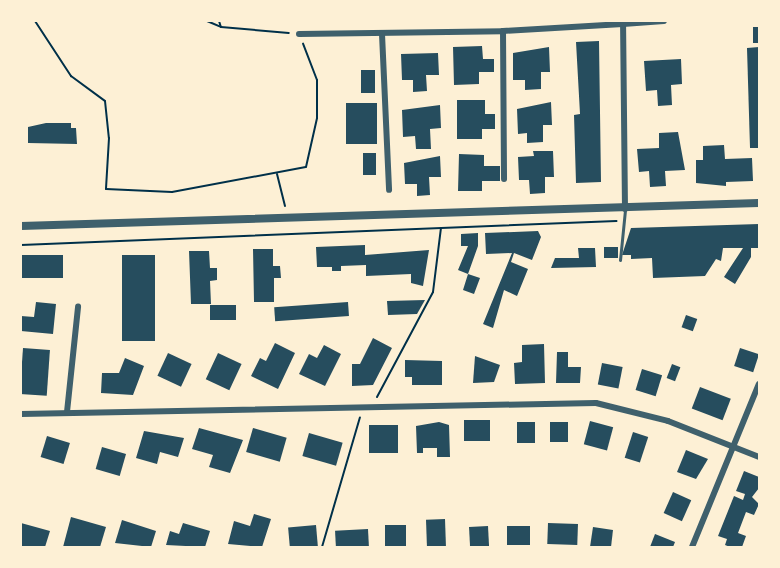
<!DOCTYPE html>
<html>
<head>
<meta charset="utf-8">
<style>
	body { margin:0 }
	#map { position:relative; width:780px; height:568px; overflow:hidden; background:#fdf0d5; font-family:Poppins,sans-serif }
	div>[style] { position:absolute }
	.building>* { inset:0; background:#264d5e; transform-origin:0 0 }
	.path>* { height:2px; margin:-1px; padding:0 1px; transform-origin:1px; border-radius:1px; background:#003049 }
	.service>* { height:3px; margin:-1.5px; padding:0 1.5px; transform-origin:1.5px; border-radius:1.5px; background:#3f606c }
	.minor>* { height:6px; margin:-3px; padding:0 3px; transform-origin:3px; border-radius:3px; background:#3f606c }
	.tertiary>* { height:8px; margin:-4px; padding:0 4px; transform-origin:4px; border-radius:4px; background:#3f606c }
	span { translate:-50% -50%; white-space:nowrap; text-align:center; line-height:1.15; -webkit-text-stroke:4.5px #fdf0d5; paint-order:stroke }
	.frame { position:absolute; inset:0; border:22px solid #fdf0d5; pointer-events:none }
</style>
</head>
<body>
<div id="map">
	<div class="building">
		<i style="left:753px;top:27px;width:6px;height:16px"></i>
		<i style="clip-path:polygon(599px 41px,601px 182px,576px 183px,574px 115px,580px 114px,576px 42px)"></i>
		<i style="clip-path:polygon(482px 46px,483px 59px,494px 59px,494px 72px,479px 72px,479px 84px,454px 85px,453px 47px)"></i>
		<i style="clip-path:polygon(549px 47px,550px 72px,541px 72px,541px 89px,525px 90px,525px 80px,513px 80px,513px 53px)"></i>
		<i style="clip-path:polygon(759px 47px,759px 148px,750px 148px,747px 48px)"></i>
		<i style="clip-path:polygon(438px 53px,439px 75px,426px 75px,427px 91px,413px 92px,413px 80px,402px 80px,401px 54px)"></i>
		<i style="clip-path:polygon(681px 59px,682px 84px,671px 85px,672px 105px,658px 106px,657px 90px,646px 91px,644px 61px)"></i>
		<i style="left:361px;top:70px;width:14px;height:23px"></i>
		<i style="clip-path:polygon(457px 100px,485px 100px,485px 114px,495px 114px,495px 129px,482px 129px,482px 139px,457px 139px)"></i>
		<i style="clip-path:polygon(551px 102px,552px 125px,543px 125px,543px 142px,527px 143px,527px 133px,518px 134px,517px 109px)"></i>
		<i style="left:346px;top:103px;width:31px;height:41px"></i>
		<i style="clip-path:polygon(440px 105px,441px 128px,430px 129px,431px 149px,416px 149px,415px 136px,403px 137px,402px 110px)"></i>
		<i style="clip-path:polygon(46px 123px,71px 123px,71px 128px,76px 128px,77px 144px,28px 143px,28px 127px)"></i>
		<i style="clip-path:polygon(678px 132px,685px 170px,665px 171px,666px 186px,650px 187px,649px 171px,639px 172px,637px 149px,659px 148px,659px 133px)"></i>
		<i style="clip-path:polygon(724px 145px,725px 159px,752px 158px,753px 181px,726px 182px,726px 186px,696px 183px,696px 160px,703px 160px,703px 146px)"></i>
		<i style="clip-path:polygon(533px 151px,553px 151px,554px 177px,545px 177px,545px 193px,530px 194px,529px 180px,519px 180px,518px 157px,534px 156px)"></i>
		<i style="left:363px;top:153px;width:13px;height:22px"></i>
		<i style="clip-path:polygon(459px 154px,484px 155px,484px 166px,500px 166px,500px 181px,482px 181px,482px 191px,458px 191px)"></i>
		<i style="clip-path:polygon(440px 156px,441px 177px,429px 177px,430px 195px,417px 196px,417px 184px,405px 184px,404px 163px)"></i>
		<i style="clip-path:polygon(759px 224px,759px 248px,751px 248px,751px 257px,735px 284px,724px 277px,743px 248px,723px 248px,721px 261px,716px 259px,705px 276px,653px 278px,652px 258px,631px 259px,631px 255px,622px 255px,631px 228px)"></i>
		<i style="clip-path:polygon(538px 231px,541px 237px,532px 260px,514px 253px,511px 262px,528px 269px,517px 296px,504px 290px,493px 328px,483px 324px,512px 253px,486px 254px,485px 233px)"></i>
		<i style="clip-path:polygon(478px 233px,478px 246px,468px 274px,480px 278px,474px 294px,463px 290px,468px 274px,458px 270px,468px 246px,461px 246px,461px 234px)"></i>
		<i style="clip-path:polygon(365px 245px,365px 255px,429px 250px,423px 286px,411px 283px,411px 274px,366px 276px,366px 265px,341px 266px,341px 271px,332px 271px,332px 267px,317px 267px,316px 247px)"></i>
		<i style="left:604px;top:247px;width:14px;height:11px"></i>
		<i style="clip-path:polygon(578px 248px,595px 248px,596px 267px,551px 268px,555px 258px,579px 258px)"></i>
		<i style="clip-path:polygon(253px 249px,273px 249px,273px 266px,280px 266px,281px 278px,274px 278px,274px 302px,254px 302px)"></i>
		<i style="clip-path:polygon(189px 251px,209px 251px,210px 268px,217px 268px,217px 280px,210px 281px,211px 304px,191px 304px)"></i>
		<i style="left:63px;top:255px;width:23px;height:41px;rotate:90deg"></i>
		<i style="left:122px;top:255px;width:33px;height:86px"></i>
		<i style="clip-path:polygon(425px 300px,417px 314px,388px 315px,387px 301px)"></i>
		<i style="clip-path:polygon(36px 302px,56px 304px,53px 334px,21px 331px,21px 316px,34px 317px)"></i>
		<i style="left:348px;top:302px;width:14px;height:74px;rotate:86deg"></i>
		<i style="left:236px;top:305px;width:15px;height:26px;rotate:90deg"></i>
		<i style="left:686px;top:315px;width:12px;height:13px;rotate:20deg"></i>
		<i style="clip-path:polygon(373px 338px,392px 348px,373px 385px,352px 386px,352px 364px,360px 364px)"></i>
		<i style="clip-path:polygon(275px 343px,295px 353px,278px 389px,251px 376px,260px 358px,266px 361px)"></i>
		<i style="clip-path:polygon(544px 344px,545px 383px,515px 384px,514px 363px,522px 362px,522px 345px)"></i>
		<i style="clip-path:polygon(324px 345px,341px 354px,325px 386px,299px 374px,309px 354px,317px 358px)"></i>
		<i style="left:23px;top:348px;width:27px;height:46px;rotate:4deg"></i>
		<i style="left:740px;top:348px;width:20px;height:19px;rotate:18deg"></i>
		<i style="clip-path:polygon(557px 352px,568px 352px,568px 367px,581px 367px,580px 383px,556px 383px)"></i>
		<i style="left:168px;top:353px;width:26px;height:25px;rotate:25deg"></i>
		<i style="left:218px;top:353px;width:26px;height:29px;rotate:25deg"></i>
		<i style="clip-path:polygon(475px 356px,500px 365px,494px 382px,473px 383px)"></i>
		<i style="clip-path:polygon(125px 358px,144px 366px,133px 395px,101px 393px,102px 373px,119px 373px)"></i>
		<i style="clip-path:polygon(405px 360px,442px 361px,442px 385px,412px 385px,412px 377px,405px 377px)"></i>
		<i style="left:602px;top:363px;width:21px;height:22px;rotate:11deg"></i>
		<i style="left:672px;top:364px;width:9px;height:15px;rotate:21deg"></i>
		<i style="left:642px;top:369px;width:21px;height:22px;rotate:17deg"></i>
		<i style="left:700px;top:387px;width:33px;height:23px;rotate:21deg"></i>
		<i style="left:490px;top:420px;width:21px;height:26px;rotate:90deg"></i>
		<i style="left:590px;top:421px;width:24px;height:24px;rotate:15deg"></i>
		<i style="clip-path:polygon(439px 422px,449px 425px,450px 457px,437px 457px,437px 448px,423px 448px,423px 453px,417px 453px,416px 426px)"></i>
		<i style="left:517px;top:422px;width:18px;height:21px"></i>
		<i style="left:550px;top:422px;width:18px;height:20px"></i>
		<i style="left:369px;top:425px;width:29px;height:28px"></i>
		<i style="clip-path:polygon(199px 428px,243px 440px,230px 473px,209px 467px,213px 455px,192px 449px)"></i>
		<i style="left:253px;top:428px;width:35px;height:25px;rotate:16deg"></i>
		<i style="clip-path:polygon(144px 431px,184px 438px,178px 457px,160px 452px,157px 464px,136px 458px)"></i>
		<i style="left:633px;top:432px;width:16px;height:27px;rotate:18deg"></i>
		<i style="left:309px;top:433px;width:35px;height:24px;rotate:16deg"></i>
		<i style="left:47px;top:436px;width:24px;height:22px;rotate:17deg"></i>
		<i style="left:102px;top:447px;width:25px;height:23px;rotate:16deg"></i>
		<i style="clip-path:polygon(686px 450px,708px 459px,696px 479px,677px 472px)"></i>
		<i style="clip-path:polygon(744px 471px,759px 477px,759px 488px,752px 497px,759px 504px,754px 515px,746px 512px,738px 533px,746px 536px,742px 547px,730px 547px,725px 545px,727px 539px,718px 536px,734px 496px,743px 500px,745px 494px,736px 491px)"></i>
		<i style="left:673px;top:492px;width:20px;height:23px;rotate:24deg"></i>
		<i style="clip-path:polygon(254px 514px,271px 519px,262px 547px,228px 544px,234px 521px,250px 526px)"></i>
		<i style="clip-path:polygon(71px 517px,106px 527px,100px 547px,63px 547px)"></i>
		<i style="left:445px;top:519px;width:27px;height:19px;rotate:88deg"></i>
		<i style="clip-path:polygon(122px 520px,156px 531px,151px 547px,115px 543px)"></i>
		<i style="clip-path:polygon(21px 523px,50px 531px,45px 547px,21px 547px)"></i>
		<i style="clip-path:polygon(183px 523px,210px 531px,205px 547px,166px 545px,170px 531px,179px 534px)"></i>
		<i style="left:548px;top:523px;width:30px;height:21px;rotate:2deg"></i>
		<i style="left:316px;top:525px;width:22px;height:28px;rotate:85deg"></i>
		<i style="left:385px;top:525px;width:21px;height:22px"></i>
		<i style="left:488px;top:526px;width:20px;height:19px;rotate:87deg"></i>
		<i style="left:507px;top:526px;width:23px;height:19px"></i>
		<i style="clip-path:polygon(593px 527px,613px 530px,611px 547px,590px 547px)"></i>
		<i style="left:368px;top:529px;width:18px;height:33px;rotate:87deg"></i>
		<i style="clip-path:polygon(655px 534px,675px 542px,673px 547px,650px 547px)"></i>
	</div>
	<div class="path">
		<i style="left:35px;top:21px;width:66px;rotate:56.8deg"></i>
		<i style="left:71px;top:76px;width:42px;rotate:36.3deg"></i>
		<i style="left:105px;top:101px;width:37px;rotate:84deg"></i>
		<i style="left:109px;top:138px;width:51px;rotate:93.4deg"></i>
		<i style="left:106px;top:189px;width:66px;rotate:2.6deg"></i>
		<i style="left:172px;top:192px;width:136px;rotate:-10.6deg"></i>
		<i style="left:306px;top:167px;width:50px;rotate:-77.3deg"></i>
		<i style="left:317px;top:118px;width:38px;rotate:-90deg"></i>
		<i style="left:317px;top:80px;width:39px;rotate:-111deg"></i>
		<i style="left:207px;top:21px;width:15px;rotate:23deg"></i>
		<i style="left:219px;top:21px;width:6px;rotate:72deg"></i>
		<i style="left:221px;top:27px;width:68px;rotate:5deg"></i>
		<i style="left:277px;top:174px;width:33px;rotate:76deg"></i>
		<i style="left:21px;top:245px;width:596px;rotate:-2.31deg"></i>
		<i style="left:377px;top:397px;width:119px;rotate:-61.9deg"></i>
		<i style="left:433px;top:292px;width:64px;rotate:-82.9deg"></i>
		<i style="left:322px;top:547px;width:135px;rotate:-73.7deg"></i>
	</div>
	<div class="service">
		<i style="left:620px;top:260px;width:50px;rotate:-84.3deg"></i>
	</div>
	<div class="minor">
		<i style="left:503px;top:31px;width:148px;rotate:89.6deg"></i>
		<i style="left:299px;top:34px;width:204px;rotate:-0.8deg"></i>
		<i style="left:503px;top:31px;width:120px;rotate:-3.3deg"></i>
		<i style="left:623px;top:24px;width:3px;rotate:-90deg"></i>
		<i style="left:382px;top:34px;width:156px;rotate:87.4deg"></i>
		<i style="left:625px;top:209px;width:185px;rotate:-90.6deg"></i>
		<i style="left:623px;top:24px;width:41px;rotate:-4.2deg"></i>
		<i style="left:67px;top:412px;width:106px;rotate:-84deg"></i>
		<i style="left:21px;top:414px;width:575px;rotate:-1.1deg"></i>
		<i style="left:596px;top:403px;width:74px;rotate:14deg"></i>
		<i style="left:668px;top:421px;width:98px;rotate:21.6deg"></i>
		<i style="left:692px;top:547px;width:176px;rotate:-67.7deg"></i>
	</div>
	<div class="tertiary">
		<i style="left:21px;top:226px;width:738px;rotate:-1.79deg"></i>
	</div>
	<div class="frame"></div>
</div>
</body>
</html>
